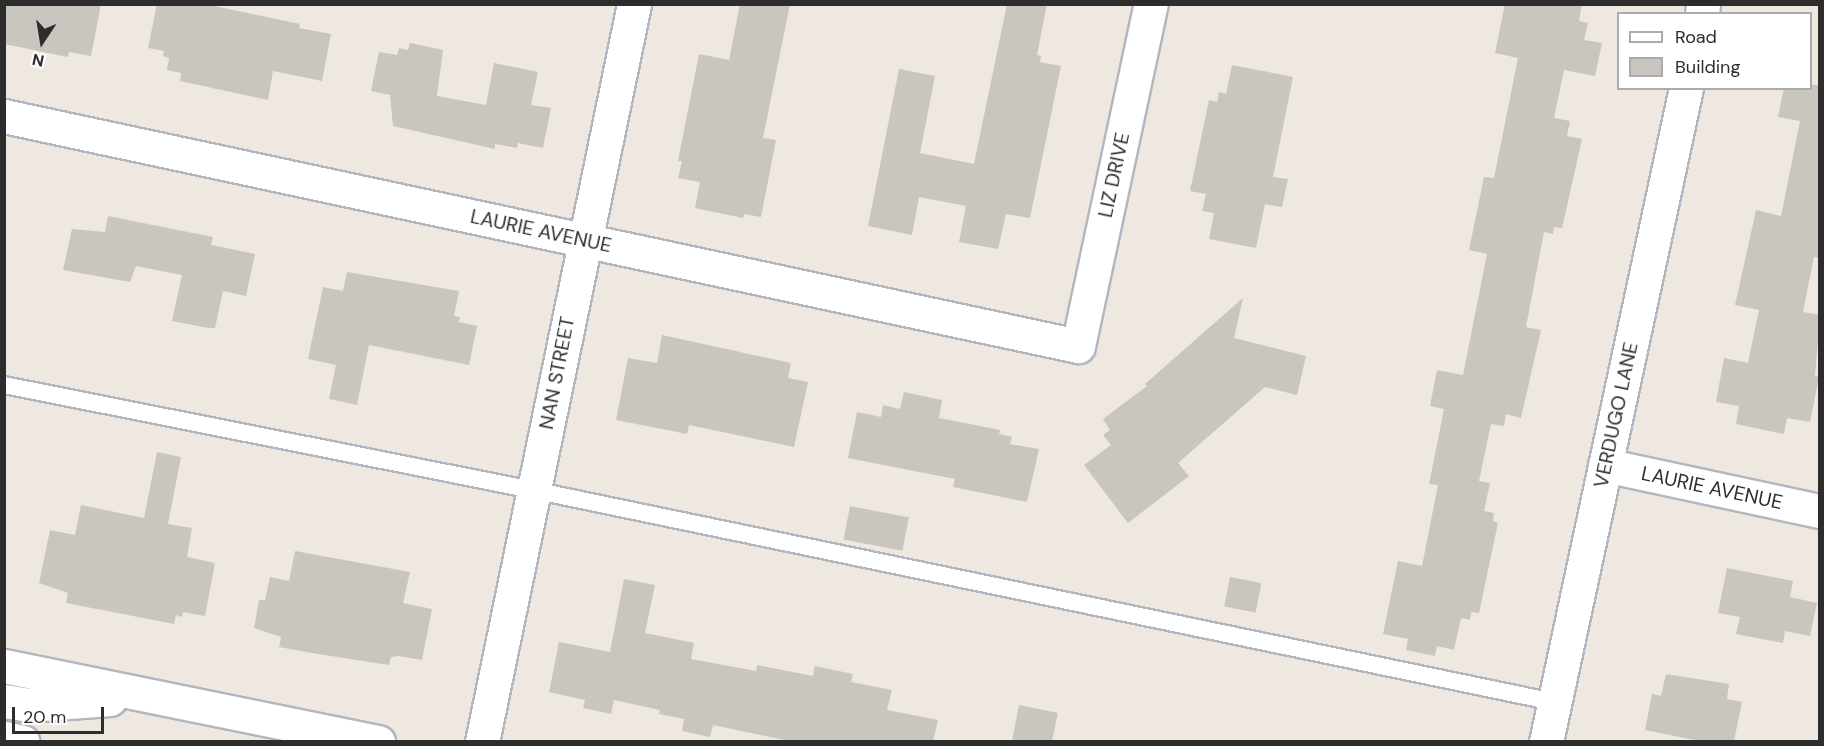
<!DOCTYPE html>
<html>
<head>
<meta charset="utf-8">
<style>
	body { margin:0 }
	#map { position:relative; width:1824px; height:746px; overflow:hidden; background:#eee8e0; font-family:"DM Sans",sans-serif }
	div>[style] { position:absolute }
	.building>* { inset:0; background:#c9c5bf; transform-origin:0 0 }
	.roads { filter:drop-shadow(2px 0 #b3b6bf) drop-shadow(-2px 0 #b3b6bf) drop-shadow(0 2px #b3b6bf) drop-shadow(0 -2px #b3b6bf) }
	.lane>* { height:16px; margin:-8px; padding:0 8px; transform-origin:8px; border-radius:8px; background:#fff }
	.street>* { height:33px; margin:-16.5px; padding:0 16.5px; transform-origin:16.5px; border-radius:16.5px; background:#fff }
	.secondary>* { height:33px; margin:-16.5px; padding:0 16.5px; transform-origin:16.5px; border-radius:16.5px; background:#fff }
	span { translate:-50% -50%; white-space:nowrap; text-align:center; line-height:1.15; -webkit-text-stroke:4.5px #fff; paint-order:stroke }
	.street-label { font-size:20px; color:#2d2d2d }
	.frame { position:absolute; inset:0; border:6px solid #2d2d2d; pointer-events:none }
	.legend { position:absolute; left:1617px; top:12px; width:195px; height:78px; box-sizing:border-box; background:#fff; border:2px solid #ababab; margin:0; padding:8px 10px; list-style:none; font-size:18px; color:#2d2d2d }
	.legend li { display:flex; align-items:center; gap:12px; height:30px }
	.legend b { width:30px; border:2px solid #ababab }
	.north { position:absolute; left:12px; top:12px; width:60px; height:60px; -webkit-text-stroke:4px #fff; paint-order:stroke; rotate:192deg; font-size:16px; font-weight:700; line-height:24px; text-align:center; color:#2d2d2d }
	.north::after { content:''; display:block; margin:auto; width:21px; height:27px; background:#2d2d2d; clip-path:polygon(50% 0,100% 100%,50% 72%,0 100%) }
	.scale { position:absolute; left:12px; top:707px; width:92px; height:27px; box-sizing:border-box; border:3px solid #2d2d2d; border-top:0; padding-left:8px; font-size:18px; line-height:21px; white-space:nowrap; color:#2d2d2d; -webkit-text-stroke:4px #fff; paint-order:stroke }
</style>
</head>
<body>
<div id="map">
	<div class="building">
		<i style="clip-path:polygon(4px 4px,101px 4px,91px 56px,69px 52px,68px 57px,4px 44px)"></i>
		<i style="clip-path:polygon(157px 4px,205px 4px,300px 24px,299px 28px,331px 34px,322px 81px,273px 71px,268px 100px,180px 81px,181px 73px,167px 70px,169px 58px,163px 56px,164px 51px,148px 48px)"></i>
		<i style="clip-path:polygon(740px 4px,790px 4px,763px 138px,776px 140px,761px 217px,744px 214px,743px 218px,695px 208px,700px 182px,678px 178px,682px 161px,678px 161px,699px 54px,729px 60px)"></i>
		<i style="clip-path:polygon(1007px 4px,1047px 4px,1037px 55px,1041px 56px,1040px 62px,1061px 66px,1030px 218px,1006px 214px,998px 249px,959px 242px,966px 206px,919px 197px,912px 235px,868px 226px,899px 69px,935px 76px,920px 153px,974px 164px)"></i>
		<i style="clip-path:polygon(1505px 4px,1582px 4px,1579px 21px,1588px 23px,1584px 40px,1602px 43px,1595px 76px,1564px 70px,1554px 118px,1570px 121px,1567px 136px,1582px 139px,1562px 228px,1554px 227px,1553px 234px,1544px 232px,1526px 327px,1541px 330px,1521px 418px,1506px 414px,1504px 426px,1491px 424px,1479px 481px,1490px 483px,1484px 511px,1494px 513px,1493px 521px,1498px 523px,1479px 613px,1471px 612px,1470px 620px,1461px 618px,1454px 650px,1437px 646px,1435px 656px,1406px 650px,1408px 639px,1383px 634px,1398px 561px,1422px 566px,1438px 485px,1429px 484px,1444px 409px,1430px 406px,1437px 370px,1463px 375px,1487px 254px,1469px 250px,1484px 177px,1494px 178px,1518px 58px,1495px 53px)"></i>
		<i style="clip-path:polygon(410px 43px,443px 50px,437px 96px,486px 105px,494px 63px,538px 72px,531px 105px,551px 108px,543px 148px,518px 143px,517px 148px,495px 144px,495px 149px,393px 126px,390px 95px,371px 91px,379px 52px,397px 55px,399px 48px,408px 50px)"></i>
		<i style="clip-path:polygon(1232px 65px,1293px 77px,1273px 177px,1288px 179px,1282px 207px,1265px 204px,1256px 248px,1209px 239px,1214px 213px,1202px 211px,1206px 194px,1190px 191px,1209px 100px,1217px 102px,1219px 92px,1226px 94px)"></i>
		<i style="clip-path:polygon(1810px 85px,1820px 85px,1820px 258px,1814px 257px,1803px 312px,1820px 315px,1815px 376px,1819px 377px,1810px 422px,1787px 418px,1784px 434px,1736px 424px,1739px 406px,1716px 402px,1724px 358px,1748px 363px,1759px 310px,1735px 305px,1756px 210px,1781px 216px,1800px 121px,1778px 117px,1784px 88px,1810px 88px)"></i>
		<i style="clip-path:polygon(108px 216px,213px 237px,211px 245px,255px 254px,246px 296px,223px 291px,215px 328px,208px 328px,172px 321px,182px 275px,136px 266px,130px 282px,63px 270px,72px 229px,105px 232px)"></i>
		<i style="clip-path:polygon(347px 272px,459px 291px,454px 316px,460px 317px,459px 322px,477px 326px,469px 365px,369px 345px,357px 405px,329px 399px,336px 365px,308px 359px,323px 287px,343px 291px)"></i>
		<i style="clip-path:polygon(1243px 298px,1234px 338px,1306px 356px,1297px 395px,1265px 387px,1178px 463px,1189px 476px,1128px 523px,1084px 465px,1111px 445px,1103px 435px,1110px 430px,1103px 419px,1147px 386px,1145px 384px)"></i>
		<i style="clip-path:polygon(662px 335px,791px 363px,788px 378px,808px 382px,794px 447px,689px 425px,687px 434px,616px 420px,628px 358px,657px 363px)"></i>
		<i style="clip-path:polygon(904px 392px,942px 400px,939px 418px,1000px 430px,999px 434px,1012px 437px,1010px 444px,1039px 449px,1027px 502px,953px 487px,955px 479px,848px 458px,857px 412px,881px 417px,883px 405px,900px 409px)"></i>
		<i style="clip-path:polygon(157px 452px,181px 457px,168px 524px,192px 528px,187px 557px,215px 563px,205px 616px,183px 612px,182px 617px,176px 615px,174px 624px,66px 603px,68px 593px,39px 583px,50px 530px,75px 535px,81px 505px,144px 518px)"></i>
		<i style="left:850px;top:506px;width:60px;height:34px;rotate:11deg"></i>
		<i style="clip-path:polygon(295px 551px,410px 572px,403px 603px,432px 609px,422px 660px,398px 656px,391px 657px,389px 665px,312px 653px,279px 647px,281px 637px,254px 628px,259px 600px,265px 600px,270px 577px,289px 581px)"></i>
		<i style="clip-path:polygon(1727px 568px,1793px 581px,1790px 597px,1817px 603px,1810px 636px,1785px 631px,1783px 643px,1736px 634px,1740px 617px,1718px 613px)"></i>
		<i style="left:1230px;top:577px;width:32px;height:30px;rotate:11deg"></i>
		<i style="clip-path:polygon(624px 579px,655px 585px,645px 633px,694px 643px,691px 659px,756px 671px,757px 665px,813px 676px,815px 666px,853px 674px,851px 682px,892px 690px,887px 710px,938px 720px,933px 741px,789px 741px,713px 725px,710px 737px,682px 731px,684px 719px,659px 714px,660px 710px,614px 700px,611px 714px,583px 708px,585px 700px,549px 692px,559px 642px,610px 652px)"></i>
		<i style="clip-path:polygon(1666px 674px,1729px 684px,1727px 699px,1742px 702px,1734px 741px,1700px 741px,1645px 730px,1652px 694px,1661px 696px)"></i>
		<i style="clip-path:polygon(1019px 705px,1058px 713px,1052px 741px,1012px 741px)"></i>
	</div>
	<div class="roads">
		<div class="lane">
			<i style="left:4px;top:385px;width:539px;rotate:11.23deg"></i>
			<i style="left:533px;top:490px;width:1043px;rotate:11.73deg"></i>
		</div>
		<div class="street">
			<i style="left:4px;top:116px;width:1098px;rotate:12.09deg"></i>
			<i style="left:1078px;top:346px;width:350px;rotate:-78deg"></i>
			<i style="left:1605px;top:465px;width:220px;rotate:12.1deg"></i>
			<i style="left:482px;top:742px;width:753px;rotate:-78.36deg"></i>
		</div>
		<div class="secondary">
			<i style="left:1702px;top:14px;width:10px;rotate:-84deg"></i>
			<i style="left:4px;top:666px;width:382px;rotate:11.5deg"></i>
			<i style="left:4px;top:701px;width:24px;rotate:9deg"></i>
			<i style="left:28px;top:705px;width:82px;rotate:-4.2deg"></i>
			<i style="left:4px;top:738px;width:19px;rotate:12deg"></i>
			<i style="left:1546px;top:742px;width:669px;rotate:-77.92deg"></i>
		</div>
	</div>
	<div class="street-label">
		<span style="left:1114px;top:175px;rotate:-78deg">LIZ DRIVE</span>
		<span style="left:541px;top:231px;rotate:12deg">LAURIE AVENUE</span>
		<span style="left:557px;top:373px;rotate:-79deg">NAN STREET</span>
		<span style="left:1616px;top:415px;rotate:-78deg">VERDUGO LANE</span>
		<span style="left:1712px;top:488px;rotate:12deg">LAURIE AVENUE</span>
	</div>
	<div class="frame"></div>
	<ul class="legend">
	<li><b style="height:8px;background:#fff"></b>Road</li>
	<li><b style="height:16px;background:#c9c5bf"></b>Building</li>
	</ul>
	<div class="north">N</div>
	<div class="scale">20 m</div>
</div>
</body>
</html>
